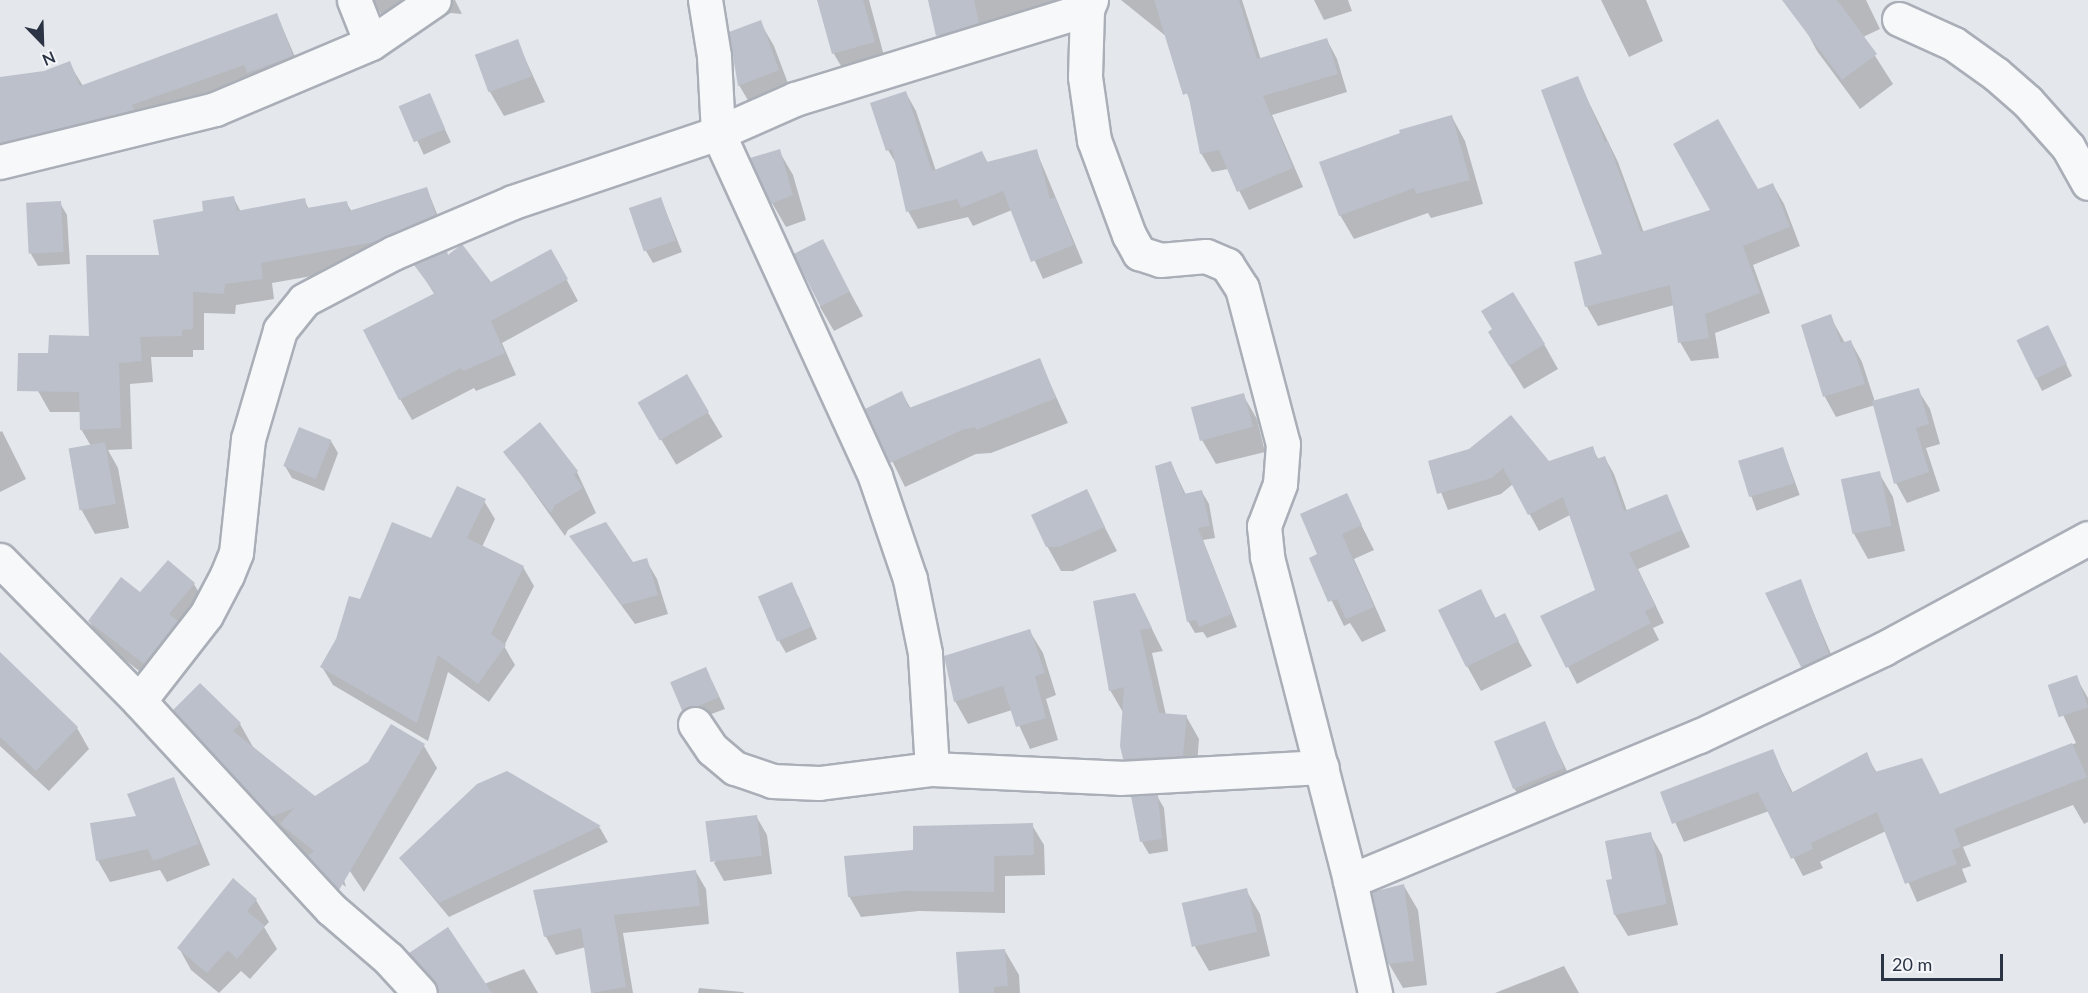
<!DOCTYPE html>
<html>
<head>
<meta charset="utf-8">
<style>
	body { margin:0 }
	#map { position:relative; width:2088px; height:993px; overflow:hidden; background:#e4e7ec; font-family:Lato,sans-serif }
	div>[style] { position:absolute }
	.shadow>* { inset:0; background:#0003; transform-origin:0 0 }
	.building>* { inset:0; background:#bbc0ca; transform-origin:0 0 }
	.roads { filter:drop-shadow(2px 0 #a9aeb7) drop-shadow(-2px 0 #a9aeb7) drop-shadow(0 2px #a9aeb7) drop-shadow(0 -2px #a9aeb7) }
	.street>* { height:33px; margin:-16.5px; padding:0 16.5px; transform-origin:16.5px; border-radius:16.5px; background:#f7f8fa }
	span { translate:-50% -50%; white-space:nowrap; text-align:center; line-height:1.15; -webkit-text-stroke:5px #f4f6f9; paint-order:stroke }
	.north { position:absolute; left:12px; top:12px; width:60px; height:60px; -webkit-text-stroke:4px #f4f6f9; paint-order:stroke; rotate:157deg; font-size:16px; font-weight:700; line-height:24px; text-align:center; color:#2b3445 }
	.north::after { content:''; display:block; margin:auto; width:21px; height:27px; background:#2b3445; clip-path:polygon(50% 0,100% 100%,50% 72%,0 100%) }
	.scale { position:absolute; left:1881px; top:954px; width:122px; height:27px; box-sizing:border-box; border:3px solid #2b3445; border-top:0; padding-left:8px; font-size:18px; line-height:21px; white-space:nowrap; color:#2b3445; -webkit-text-stroke:4px #f4f6f9; paint-order:stroke }
</style>
</head>
<body>
<div id="map">
	<div class="shadow">
		<i style="clip-path:polygon(371px 0,455px 0,462px 14px,451px 13px,433px 22px,430px 16px,393px 30px)"></i>
		<i style="clip-path:polygon(819px 0,869px 0,887px 67px,848px 78px,834px 54px)"></i>
		<i style="clip-path:polygon(930px 0,1085px 0,950px 56px,938px 35px)"></i>
		<i style="clip-path:polygon(1121px 0,1242px 0,1261px 60px,1327px 40px,1337px 59px,1347px 92px,1272px 115px,1303px 187px,1249px 210px,1228px 169px,1212px 172px,1201px 153px,1192px 107px,1167px 37px)"></i>
		<i style="clip-path:polygon(1314px 0,1348px 0,1352px 11px,1324px 20px)"></i>
		<i style="clip-path:polygon(1601px 0,1646px 0,1663px 41px,1629px 57px)"></i>
		<i style="clip-path:polygon(1790px 0,1866px 0,1880px 29px,1863px 37px,1893px 84px,1860px 109px,1817px 51px)"></i>
		<i style="clip-path:polygon(277px 15px,304px 78px,0 168px,0 78px,45px 72px,69px 63px,83px 86px)"></i>
		<i style="clip-path:polygon(760px 22px,774px 46px,792px 94px,753px 109px,739px 85px)"></i>
		<i style="clip-path:polygon(517px 41px,545px 102px,504px 116px,490px 92px)"></i>
		<i style="clip-path:polygon(1577px 78px,1618px 162px,1644px 233px,1712px 211px,1773px 185px,1784px 204px,1800px 246px,1753px 265px,1770px 313px,1715px 333px,1719px 358px,1691px 361px,1680px 342px,1674px 305px,1598px 326px,1587px 307px,1575px 263px,1604px 255px)"></i>
		<i style="clip-path:polygon(906px 93px,916px 111px,936px 171px,982px 153px,988px 163px,1036px 150px,1083px 263px,1043px 279px,1012px 210px,973px 226px,968px 217px,918px 229px,908px 211px,898px 167px,888px 150px)"></i>
		<i style="left:429px;top:95px;width:52px;height:30px;rotate:65deg"></i>
		<i style="clip-path:polygon(1452px 117px,1465px 141px,1483px 204px,1431px 218px,1428px 213px,1354px 239px,1340px 215px)"></i>
		<i style="clip-path:polygon(779px 151px,793px 175px,806px 220px,786px 227px,772px 203px)"></i>
		<i style="clip-path:polygon(427px 189px,446px 236px,386px 263px,272px 283px,274px 299px,236px 305px,235px 314px,204px 313px,204px 350px,193px 350px,193px 357px,151px 357px,153px 382px,130px 384px,132px 449px,108px 450px,118px 468px,129px 528px,95px 534px,81px 509px,91px 446px,81px 429px,81px 412px,50px 412px,38px 391px,50px 354px,91px 337px,205px 212px,233px 197px,241px 212px,304px 200px,309px 209px,346px 202px,352px 212px)"></i>
		<i style="clip-path:polygon(661px 199px,682px 252px,653px 263px,646px 251px)"></i>
		<i style="clip-path:polygon(60px 203px,67px 215px,70px 264px,38px 266px,31px 254px)"></i>
		<i style="clip-path:polygon(822px 241px,863px 316px,834px 331px,820px 307px)"></i>
		<i style="clip-path:polygon(448px 256px,490px 284px,562px 271px,578px 301px,502px 343px,516px 375px,476px 391px,474px 388px,412px 420px,400px 399px,435px 295px,416px 265px)"></i>
		<i style="clip-path:polygon(1830px 316px,1845px 343px,1851px 342px,1862px 362px,1875px 402px,1918px 390px,1930px 409px,1940px 444px,1926px 448px,1940px 491px,1907px 503px,1896px 483px,1875px 405px,1836px 417px,1825px 397px,1803px 326px)"></i>
		<i style="clip-path:polygon(1494px 329px,1544px 344px,1558px 369px,1524px 389px,1504px 357px)"></i>
		<i style="clip-path:polygon(2054px 339px,2072px 376px,2042px 391px,2018px 341px)"></i>
		<i style="clip-path:polygon(1039px 359px,1068px 423px,991px 453px,976px 454px,905px 487px,867px 410px,902px 393px,911px 409px)"></i>
		<i style="left:686px;top:376px;width:71px;height:54px;rotate:59deg"></i>
		<i style="clip-path:polygon(1243px 395px,1257px 419px,1265px 452px,1216px 464px,1202px 440px)"></i>
		<i style="clip-path:polygon(540px 424px,577px 472px,596px 513px,568px 530px,565px 536px,505px 452px)"></i>
		<i style="clip-path:polygon(2px 431px,26px 479px,0 492px,0 432px)"></i>
		<i style="clip-path:polygon(331px 441px,338px 453px,324px 491px,292px 478px,285px 466px)"></i>
		<i style="clip-path:polygon(1592px 448px,1599px 460px,1605px 458px,1614px 474px,1627px 511px,1666px 496px,1690px 547px,1638px 569px,1664px 623px,1653px 628px,1659px 640px,1577px 684px,1542px 617px,1597px 590px,1570px 515px,1539px 531px,1513px 484px,1501px 494px,1448px 510px,1429px 462px,1548px 463px)"></i>
		<i style="left:1783px;top:449px;width:49px;height:46px;rotate:70deg"></i>
		<i style="clip-path:polygon(1171px 463px,1186px 495px,1202px 492px,1209px 504px,1215px 538px,1203px 540px,1237px 627px,1207px 638px,1203px 632px,1195px 633px,1188px 621px)"></i>
		<i style="clip-path:polygon(1879px 473px,1893px 497px,1905px 551px,1868px 559px,1854px 534px)"></i>
		<i style="clip-path:polygon(1086px 491px,1117px 551px,1073px 571px,1061px 571px,1047px 546px)"></i>
		<i style="clip-path:polygon(1346px 495px,1374px 550px,1354px 559px,1386px 631px,1362px 642px,1350px 623px,1344px 626px,1311px 558px,1319px 555px)"></i>
		<i style="clip-path:polygon(484px 501px,495px 519px,482px 547px,523px 567px,534px 586px,504px 646px,515px 665px,489px 702px,448px 672px,428px 741px,333px 685px,322px 667px,361px 601px)"></i>
		<i style="clip-path:polygon(571px 537px,632px 564px,646px 560px,657px 579px,668px 614px,635px 624px)"></i>
		<i style="clip-path:polygon(1800px 581px,1839px 673px,1813px 685px,1802px 666px)"></i>
		<i style="clip-path:polygon(194px 584px,206px 605px,157px 685px,102px 642px,89px 621px,141px 594px)"></i>
		<i style="clip-path:polygon(1480px 591px,1496px 619px,1504px 615px,1532px 666px,1481px 691px,1467px 666px)"></i>
		<i style="clip-path:polygon(1135px 595px,1163px 651px,1152px 653px,1166px 715px,1186px 716px,1199px 739px,1196px 778px,1138px 781px,1124px 759px,1124px 714px,1110px 690px)"></i>
		<i style="clip-path:polygon(798px 596px,817px 639px,786px 653px,779px 641px)"></i>
		<i style="clip-path:polygon(1029px 630px,1043px 653px,1056px 695px,1046px 699px,1058px 740px,1030px 749px,1012px 710px,968px 724px,955px 701px)"></i>
		<i style="clip-path:polygon(0 663px,77px 728px,89px 749px,49px 791px,0 746px)"></i>
		<i style="clip-path:polygon(2076px 677px,2088px 698px,2088px 822px,2084px 824px,2073px 805px,1963px 847px,1971px 866px,1962px 869px,1967px 882px,1917px 902px,1886px 831px,1820px 862px,1823px 868px,1803px 876px,1769px 811px,1684px 842px,1662px 793px,1772px 751px,1793px 793px,1866px 754px,1877px 773px,1940px 795px,2076px 743px,2051px 689px)"></i>
		<i style="clip-path:polygon(712px 681px,725px 709px,690px 722px,672px 684px)"></i>
		<i style="clip-path:polygon(175px 710px,240px 724px,253px 747px,315px 798px,369px 763px,424px 746px,437px 768px,364px 892px,335px 849px,346px 887px,295px 847px,290px 837px,286px 839px,188px 733px)"></i>
		<i style="clip-path:polygon(1544px 723px,1577px 792px,1528px 812px,1514px 788px)"></i>
		<i style="clip-path:polygon(507px 773px,600px 828px,608px 842px,449px 917px,400px 858px)"></i>
		<i style="clip-path:polygon(174px 779px,210px 865px,167px 882px,160px 870px,110px 882px,98px 861px,92px 824px,138px 817px)"></i>
		<i style="clip-path:polygon(1157px 796px,1164px 808px,1168px 851px,1149px 854px,1142px 842px,1132px 798px)"></i>
		<i style="clip-path:polygon(756px 816px,767px 835px,772px 874px,724px 881px,714px 863px)"></i>
		<i style="clip-path:polygon(1032px 825px,1044px 845px,1045px 875px,1005px 876px,1005px 913px,919px 911px,861px 917px,849px 896px,915px 851px)"></i>
		<i style="clip-path:polygon(1650px 834px,1662px 855px,1678px 925px,1628px 936px,1615px 915px,1608px 881px,1613px 880px)"></i>
		<i style="clip-path:polygon(696px 872px,706px 889px,709px 924px,623px 933px,633px 993px,593px 993px,586px 947px,556px 955px,546px 937px,534px 891px)"></i>
		<i style="clip-path:polygon(234px 880px,256px 900px,269px 922px,264px 927px,277px 949px,250px 979px,241px 971px,219px 993px,191px 970px,179px 948px)"></i>
		<i style="clip-path:polygon(1404px 886px,1418px 910px,1427px 985px,1403px 988px,1389px 964px)"></i>
		<i style="clip-path:polygon(1246px 890px,1260px 914px,1270px 956px,1209px 971px,1195px 947px)"></i>
		<i style="clip-path:polygon(1005px 951px,1019px 975px,1020px 993px,960px 993px)"></i>
		<i style="clip-path:polygon(411px 954px,484px 984px,524px 969px,538px 993px,438px 993px)"></i>
		<i style="clip-path:polygon(1564px 966px,1579px 993px,1495px 993px)"></i>
		<i style="clip-path:polygon(699px 988px,743px 992px,744px 993px,698px 993px)"></i>
	</div>
	<div class="building">
		<i style="clip-path:polygon(817px 0,863px 0,875px 42px,832px 54px)"></i>
		<i style="clip-path:polygon(928px 0,974px 0,979px 23px,936px 36px)"></i>
		<i style="clip-path:polygon(1154px 0,1239px 0,1257px 59px,1327px 38px,1338px 74px,1263px 96px,1293px 168px,1237px 192px,1219px 150px,1200px 154px,1188px 93px,1183px 95px)"></i>
		<i style="clip-path:polygon(1782px 0,1837px 0,1877px 54px,1842px 80px)"></i>
		<i style="clip-path:polygon(277px 13px,293px 56px,247px 73px,244px 65px,132px 105px,134px 110px,0 143px,0 77px,44px 71px,70px 61px,80px 86px)"></i>
		<i style="clip-path:polygon(761px 20px,779px 70px,738px 86px,729px 32px)"></i>
		<i style="left:518px;top:39px;width:40px;height:46px;rotate:70deg"></i>
		<i style="clip-path:polygon(1578px 76px,1605px 142px,1608px 141px,1641px 232px,1710px 210px,1673px 144px,1718px 119px,1758px 189px,1773px 183px,1790px 227px,1743px 246px,1760px 293px,1705px 314px,1709px 338px,1678px 343px,1670px 285px,1585px 307px,1574px 262px,1602px 254px,1541px 90px)"></i>
		<i style="clip-path:polygon(906px 91px,932px 171px,982px 151px,987px 162px,1037px 149px,1050px 199px,1055px 197px,1074px 245px,1031px 262px,1003px 191px,961px 208px,957px 199px,906px 212px,892px 149px,886px 151px,870px 103px)"></i>
		<i style="left:430px;top:93px;width:39px;height:34px;rotate:67deg"></i>
		<i style="clip-path:polygon(1452px 115px,1470px 180px,1416px 194px,1414px 188px,1339px 216px,1319px 162px,1400px 133px,1399px 130px)"></i>
		<i style="clip-path:polygon(780px 149px,793px 195px,771px 204px,750px 158px)"></i>
		<i style="clip-path:polygon(427px 187px,436px 215px,374px 242px,261px 263px,263px 279px,225px 284px,224px 294px,193px 292px,193px 329px,182px 330px,182px 336px,140px 337px,142px 361px,119px 363px,121px 428px,80px 430px,79px 392px,17px 391px,18px 353px,48px 353px,49px 335px,89px 336px,86px 255px,159px 255px,153px 220px,203px 211px,202px 201px,234px 196px,237px 211px,305px 198px,307px 208px,347px 201px,349px 211px)"></i>
		<i style="left:661px;top:197px;width:46px;height:34px;rotate:71deg"></i>
		<i style="left:61px;top:201px;width:51px;height:35px;rotate:87deg"></i>
		<i style="left:823px;top:239px;width:59px;height:33px;rotate:63deg"></i>
		<i style="clip-path:polygon(462px 244px,491px 282px,551px 249px,568px 279px,491px 321px,505px 353px,463px 371px,461px 368px,399px 400px,363px 330px,435px 293px,414px 265px,447px 251px,448px 255px)"></i>
		<i style="clip-path:polygon(1513px 292px,1545px 344px,1509px 366px,1488px 332px,1492px 329px,1481px 311px)"></i>
		<i style="clip-path:polygon(1831px 314px,1841px 343px,1851px 340px,1865px 384px,1823px 397px,1801px 325px)"></i>
		<i style="left:2048px;top:325px;width:43px;height:35px;rotate:64deg"></i>
		<i style="clip-path:polygon(1040px 358px,1056px 398px,976px 430px,975px 427px,962px 430px,890px 463px,865px 409px,902px 391px,909px 408px)"></i>
		<i style="left:687px;top:374px;width:44px;height:57px;rotate:60deg"></i>
		<i style="clip-path:polygon(1919px 388px,1929px 424px,1916px 428px,1929px 472px,1894px 484px,1872px 401px)"></i>
		<i style="left:1244px;top:393px;width:35px;height:55px;rotate:75deg"></i>
		<i style="clip-path:polygon(1511px 415px,1549px 461px,1593px 446px,1597px 459px,1605px 456px,1624px 511px,1667px 494px,1682px 530px,1629px 553px,1656px 606px,1645px 611px,1651px 623px,1566px 668px,1540px 616px,1595px 590px,1563px 497px,1528px 515px,1503px 468px,1492px 478px,1437px 494px,1428px 461px,1469px 449px)"></i>
		<i style="clip-path:polygon(540px 422px,578px 471px,574px 475px,583px 488px,555px 505px,551px 513px,503px 452px)"></i>
		<i style="left:299px;top:427px;width:35px;height:42px;rotate:22deg"></i>
		<i style="left:105px;top:442px;width:63px;height:37px;rotate:80deg"></i>
		<i style="left:1783px;top:447px;width:38px;height:47px;rotate:73deg"></i>
		<i style="clip-path:polygon(1171px 461px,1184px 494px,1202px 490px,1210px 526px,1198px 528px,1232px 614px,1199px 627px,1196px 620px,1187px 622px,1155px 466px)"></i>
		<i style="left:1880px;top:471px;width:56px;height:40px;rotate:78deg"></i>
		<i style="clip-path:polygon(457px 486px,486px 499px,467px 538px,524px 566px,491px 634px,506px 645px,478px 684px,438px 655px,417px 723px,320px 667px,336px 639px,349px 596px,360px 599px,392px 522px,431px 538px)"></i>
		<i style="clip-path:polygon(1087px 489px,1105px 527px,1059px 547px,1046px 547px,1031px 515px)"></i>
		<i style="clip-path:polygon(1347px 493px,1362px 525px,1342px 534px,1374px 607px,1346px 619px,1337px 599px,1328px 602px,1309px 558px,1317px 554px,1300px 514px)"></i>
		<i style="clip-path:polygon(606px 522px,633px 562px,647px 558px,658px 595px,622px 605px,569px 536px)"></i>
		<i style="clip-path:polygon(168px 560px,195px 583px,169px 614px,178px 621px,144px 664px,88px 621px,121px 577px,140px 592px)"></i>
		<i style="clip-path:polygon(1801px 579px,1829px 654px,1801px 667px,1765px 593px)"></i>
		<i style="left:792px;top:582px;width:49px;height:37px;rotate:67deg"></i>
		<i style="clip-path:polygon(1481px 589px,1495px 618px,1505px 613px,1519px 641px,1466px 667px,1438px 610px)"></i>
		<i style="clip-path:polygon(1135px 593px,1152px 628px,1140px 630px,1159px 713px,1187px 715px,1183px 756px,1123px 759px,1120px 746px,1124px 687px,1109px 691px,1093px 601px)"></i>
		<i style="clip-path:polygon(1030px 629px,1045px 673px,1035px 676px,1046px 718px,1016px 727px,1003px 686px,954px 702px,944px 656px)"></i>
		<i style="clip-path:polygon(0 652px,78px 727px,36px 771px,0 737px)"></i>
		<i style="left:706px;top:667px;width:33px;height:39px;rotate:67deg"></i>
		<i style="left:2077px;top:675px;width:34px;height:31px;rotate:71deg"></i>
		<i style="clip-path:polygon(200px 683px,241px 723px,233px 731px,315px 796px,368px 762px,391px 724px,425px 744px,339px 890px,308px 856px,314px 851px,280px 824px,294px 808px,271px 817px,173px 710px)"></i>
		<i style="left:1545px;top:721px;width:51px;height:55px;rotate:68deg"></i>
		<i style="clip-path:polygon(2072px 743px,2087px 777px,1954px 829px,1961px 847px,1952px 850px,1957px 864px,1905px 884px,1877px 812px,1811px 843px,1813px 849px,1791px 859px,1758px 792px,1672px 824px,1660px 792px,1773px 749px,1791px 793px,1867px 752px,1875px 772px,1922px 758px,1940px 794px)"></i>
		<i style="clip-path:polygon(507px 771px,601px 826px,439px 903px,399px 858px,477px 784px)"></i>
		<i style="clip-path:polygon(174px 777px,199px 844px,153px 861px,148px 849px,96px 861px,90px 823px,136px 816px,127px 794px)"></i>
		<i style="clip-path:polygon(1158px 795px,1162px 839px,1140px 842px,1131px 796px)"></i>
		<i style="left:757px;top:815px;width:41px;height:52px;rotate:83deg"></i>
		<i style="clip-path:polygon(1033px 823px,1034px 855px,994px 856px,994px 892px,906px 891px,848px 897px,844px 856px,913px 850px,913px 826px)"></i>
		<i style="clip-path:polygon(1651px 832px,1667px 904px,1614px 915px,1606px 880px,1612px 879px,1605px 841px)"></i>
		<i style="clip-path:polygon(696px 870px,700px 906px,614px 915px,626px 987px,591px 993px,581px 928px,544px 937px,533px 890px)"></i>
		<i style="clip-path:polygon(233px 878px,257px 899px,247px 911px,265px 926px,237px 959px,228px 950px,207px 973px,177px 948px)"></i>
		<i style="clip-path:polygon(1404px 884px,1414px 961px,1388px 964px,1372px 892px)"></i>
		<i style="left:1247px;top:888px;width:45px;height:67px;rotate:77deg"></i>
		<i style="clip-path:polygon(448px 927px,492px 993px,438px 993px,434px 980px,409px 953px)"></i>
		<i style="clip-path:polygon(1005px 949px,1008px 986px,994px 987px,994px 993px,959px 993px,956px 952px)"></i>
	</div>
	<div class="roads">
		<div class="street">
			<i style="left:354px;top:0;width:46px;rotate:68.4deg"></i>
			<i style="left:1091px;top:0;width:10px;rotate:114deg"></i>
			<i style="left:1087px;top:9px;width:68px;rotate:91.7deg"></i>
			<i style="left:1085px;top:77px;width:64px;rotate:81.9deg"></i>
			<i style="left:1094px;top:140px;width:101px;rotate:69.8deg"></i>
			<i style="left:1129px;top:235px;width:21px;rotate:61deg"></i>
			<i style="left:1139px;top:253px;width:22px;rotate:18deg"></i>
			<i style="left:1160px;top:260px;width:46px;rotate:-5deg"></i>
			<i style="left:1206px;top:256px;width:23px;rotate:23deg"></i>
			<i style="left:1227px;top:265px;width:27px;rotate:57deg"></i>
			<i style="left:1242px;top:288px;width:161px;rotate:75.3deg"></i>
			<i style="left:1283px;top:444px;width:40px;rotate:94.3deg"></i>
			<i style="left:1280px;top:484px;width:45px;rotate:110.9deg"></i>
			<i style="left:1264px;top:526px;width:31px;rotate:84deg"></i>
			<i style="left:1267px;top:557px;width:334px;rotate:75.6deg"></i>
			<i style="left:1350px;top:881px;width:115px;rotate:77.4deg"></i>
			<i style="left:1899px;top:19px;width:60px;rotate:24.4deg"></i>
			<i style="left:1954px;top:44px;width:52px;rotate:35.5deg"></i>
			<i style="left:1996px;top:74px;width:41px;rotate:41.1deg"></i>
			<i style="left:2027px;top:101px;width:62px;rotate:48.3deg"></i>
			<i style="left:2068px;top:147px;width:41px;rotate:60.9deg"></i>
			<i style="left:0;top:162px;width:221px;rotate:-13.8deg"></i>
			<i style="left:215px;top:109px;width:169px;rotate:-22.9deg"></i>
			<i style="left:371px;top:43px;width:76px;rotate:-34.3deg"></i>
			<i style="left:0;top:560px;width:198px;rotate:45.4deg"></i>
			<i style="left:139px;top:701px;width:283px;rotate:47.3deg"></i>
			<i style="left:331px;top:909px;width:75px;rotate:40.7deg"></i>
			<i style="left:388px;top:958px;width:47px;rotate:47.6deg"></i>
			<i style="left:139px;top:701px;width:109px;rotate:-52.1deg"></i>
			<i style="left:206px;top:615px;width:45px;rotate:-62.3deg"></i>
			<i style="left:227px;top:575px;width:24px;rotate:-68deg"></i>
			<i style="left:236px;top:553px;width:115px;rotate:-84deg"></i>
			<i style="left:248px;top:439px;width:114px;rotate:-73.6deg"></i>
			<i style="left:280px;top:330px;width:38px;rotate:-51deg"></i>
			<i style="left:304px;top:300px;width:101px;rotate:-27.8deg"></i>
			<i style="left:393px;top:253px;width:130px;rotate:-23deg"></i>
			<i style="left:513px;top:202px;width:216px;rotate:-18.6deg"></i>
			<i style="left:718px;top:133px;width:84px;rotate:-23.8deg"></i>
			<i style="left:795px;top:99px;width:306px;rotate:-17.1deg"></i>
			<i style="left:695px;top:724px;width:30px;rotate:56deg"></i>
			<i style="left:712px;top:749px;width:30px;rotate:40deg"></i>
			<i style="left:735px;top:768px;width:39px;rotate:19deg"></i>
			<i style="left:772px;top:781px;width:47px;rotate:2.4deg"></i>
			<i style="left:819px;top:783px;width:114px;rotate:-7.1deg"></i>
			<i style="left:932px;top:769px;width:116px;rotate:-93.5deg"></i>
			<i style="left:925px;top:653px;width:76px;rotate:-101.5deg"></i>
			<i style="left:910px;top:579px;width:109px;rotate:-108.8deg"></i>
			<i style="left:875px;top:476px;width:377px;rotate:-114.6deg"></i>
			<i style="left:718px;top:133px;width:77px;rotate:-93deg"></i>
			<i style="left:714px;top:56px;width:57px;rotate:-99.1deg"></i>
			<i style="left:932px;top:769px;width:188px;rotate:2.7deg"></i>
			<i style="left:1120px;top:778px;width:202px;rotate:-3.1deg"></i>
			<i style="left:1350px;top:881px;width:378px;rotate:-22.6deg"></i>
			<i style="left:1699px;top:736px;width:204px;rotate:-25.3deg"></i>
			<i style="left:1883px;top:649px;width:233px;rotate:-28.4deg"></i>
		</div>
	</div>
	<div class="north">N</div>
	<div class="scale">20 m</div>
</div>
</body>
</html>
